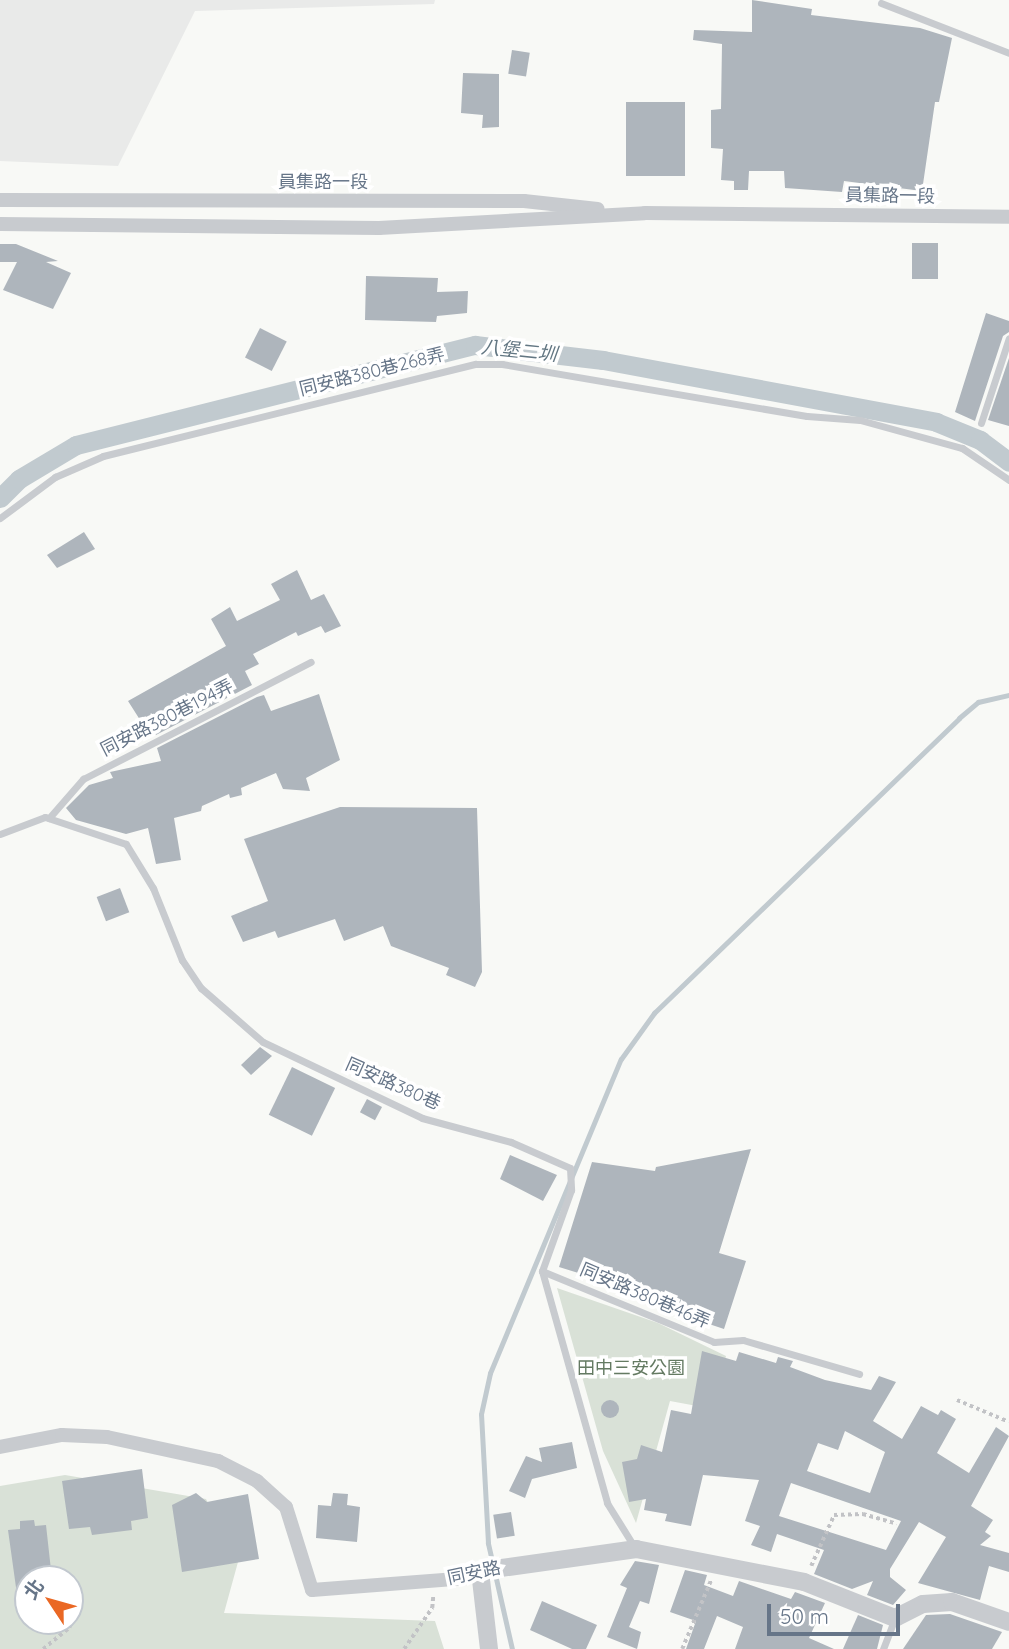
<!DOCTYPE html>
<html>
<head>
<meta charset="utf-8">
<style>
	body { margin:0 }
	#map { position:relative; width:1009px; height:1649px; overflow:hidden; background:#f8f9f6; font-family:Quicksand,"Noto Sans TC",sans-serif }
	div>[style] { position:absolute }
	.built>* { inset:0; background:#e9eae9 }
	.green>* { inset:0; background:#d9e1d7 }
	.stream>* { height:5px; margin:-2.5px; padding:0 2.5px; transform-origin:2.5px; border-radius:2.5px; background:#c1cacf }
	.canal>* { height:19px; margin:-9.5px; padding:0 9.5px; transform-origin:9.5px; border-radius:9.5px; background:#c1cacf }
	.building>* { inset:0; background:#aeb5bc; transform-origin:0 0 }
	.round { border-radius:50% }
	.path>* { height:3.5px; margin-top:-1.75px; transform-origin:0; background:repeating-linear-gradient(90deg,#c2c3c6 0 3.5px,transparent 0 7px) }
	.service>* { height:7px; margin:-3.5px; padding:0 3.5px; transform-origin:3.5px; border-radius:3.5px; background:#c8cbcf }
	.minor>* { height:14px; margin:-7px; padding:0 7px; transform-origin:7px; border-radius:7px; background:#c8cbcf }
	.tertiary>* { height:18px; margin:-9px; padding:0 9px; transform-origin:9px; border-radius:9px; background:#c8cbcf }
	span { translate:-50% -50%; white-space:nowrap; text-align:center; line-height:1.15; -webkit-text-stroke:7px #fff; paint-order:stroke }
	.street-label { font-size:18px; color:#667588 }
	.park-label { font-size:18px; color:#647a62 }
	.water-label { font-size:19px; color:#637783; font-style:italic }
	.north { position:absolute; left:14px; top:1565px; width:70px; height:70px; box-sizing:border-box; background:#fff; border:2px solid #c2c8cf; border-radius:50%; rotate:306deg; font-size:19px; font-weight:700; line-height:28px; text-align:center; color:#667588 }
	.north::after { content:''; display:block; margin:auto; width:24px; height:32px; background:#ea6824; clip-path:polygon(50% 0,100% 100%,50% 72%,0 100%) }
	.scale { position:absolute; left:767px; top:1604px; width:133px; height:32px; box-sizing:border-box; border:4px solid #667588; border-top:0; padding-left:9px; font-size:21px; line-height:24px; white-space:nowrap; color:#667588; -webkit-text-stroke:5px #fff; paint-order:stroke }
</style>
</head>
<body>
<div id="map">
	<div class="built">
		<i style="clip-path:polygon(0 0,435px 0,434px 4px,195px 11px,118px 166px,0 161px)"></i>
	</div>
	<div class="green">
		<i style="clip-path:polygon(557px 1288px,658px 1323px,726px 1356px,713px 1409px,670px 1401px,636px 1523px,603px 1451px)"></i>
		<i style="clip-path:polygon(evenodd,65px 1475px,206px 1499px,238px 1562px,224px 1613px,435px 1621px,444px 1649px,0 1649px,0 1486px,65px 1475px,28px 1579px,70px 1579px,70px 1621px,28px 1621px,28px 1579px)"></i>
	</div>
	<div class="stream">
		<i style="left:512px;top:1649px;width:109px;rotate:-102.8deg"></i>
		<i style="left:488px;top:1543px;width:129px;rotate:-93.1deg"></i>
		<i style="left:481px;top:1414px;width:42px;rotate:-77.6deg"></i>
		<i style="left:490px;top:1373px;width:340px;rotate:-67.4deg"></i>
		<i style="left:621px;top:1059px;width:57px;rotate:-54.3deg"></i>
		<i style="left:654px;top:1013px;width:424px;rotate:-44deg"></i>
		<i style="left:959px;top:718px;width:25px;rotate:-40deg"></i>
		<i style="left:978px;top:702px;width:32px;rotate:-13deg"></i>
	</div>
	<div class="canal">
		<i style="left:0;top:498px;width:27px;rotate:-45deg"></i>
		<i style="left:19px;top:479px;width:66px;rotate:-30.8deg"></i>
		<i style="left:76px;top:445px;width:411px;rotate:-14.1deg"></i>
		<i style="left:475px;top:345px;width:129px;rotate:6.7deg"></i>
		<i style="left:603px;top:360px;width:339px;rotate:10.5deg"></i>
		<i style="left:936px;top:422px;width:48px;rotate:22.2deg"></i>
		<i style="left:980px;top:440px;width:36px;rotate:37deg"></i>
	</div>
	<div class="building">
		<i style="clip-path:polygon(752px 0,812px 9px,811px 15px,920px 28px,952px 38px,939px 102px,935px 102px,922px 191px,844px 181px,842px 192px,785px 188px,784px 171px,749px 171px,748px 190px,734px 190px,734px 181px,721px 180px,723px 149px,711px 148px,711px 110px,721px 109px,722px 44px,693px 40px,694px 30px,752px 32px)"></i>
		<i style="left:512px;top:50px;width:18px;height:24px;rotate:9deg"></i>
		<i style="clip-path:polygon(463px 73px,499px 74px,499px 127px,482px 128px,483px 115px,461px 113px)"></i>
		<i style="left:626px;top:102px;width:59px;height:74px"></i>
		<i style="left:912px;top:243px;width:26px;height:36px"></i>
		<i style="clip-path:polygon(0 244px,16px 244px,58px 261px,46px 262px,71px 273px,53px 309px,3px 290px,17px 262px,0 262px)"></i>
		<i style="clip-path:polygon(366px 276px,438px 278px,437px 292px,468px 291px,467px 313px,437px 316px,436px 322px,365px 320px)"></i>
		<i style="clip-path:polygon(986px 313px,1009px 321px,1009px 332px,1003px 336px,975px 421px,955px 412px)"></i>
		<i style="left:260px;top:328px;width:30px;height:33px;rotate:27deg"></i>
		<i style="clip-path:polygon(1009px 358px,1009px 426px,988px 420px)"></i>
		<i style="clip-path:polygon(84px 532px,95px 549px,57px 568px,47px 555px)"></i>
		<i style="clip-path:polygon(297px 570px,311px 600px,324px 594px,341px 626px,325px 633px,321px 626px,298px 636px,296px 632px,253px 654px,259px 664px,245px 671px,252px 685px,154px 736px,149px 734px,128px 701px,226px 646px,211px 619px,230px 607px,237px 621px,280px 600px,271px 584px)"></i>
		<i style="clip-path:polygon(319px 694px,340px 760px,306px 778px,310px 791px,283px 789px,276px 773px,241px 788px,242px 795px,230px 798px,229px 794px,202px 806px,201px 811px,174px 818px,181px 860px,156px 864px,148px 828px,126px 834px,76px 820px,66px 808px,89px 785px,113px 778px,110px 772px,161px 761px,157px 748px,257px 697px,264px 695px,271px 711px)"></i>
		<i style="clip-path:polygon(340px 807px,477px 808px,482px 972px,475px 987px,446px 975px,449px 968px,391px 946px,383px 926px,344px 941px,335px 919px,278px 938px,275px 931px,243px 942px,231px 916px,268px 901px,244px 839px)"></i>
		<i style="left:120px;top:888px;width:26px;height:25px;rotate:69deg"></i>
		<i style="clip-path:polygon(260px 1047px,272px 1056px,251px 1075px,241px 1065px)"></i>
		<i style="left:292px;top:1067px;width:48px;height:53px;rotate:26deg"></i>
		<i style="left:367px;top:1099px;width:17px;height:15px;rotate:28deg"></i>
		<i style="clip-path:polygon(751px 1149px,719px 1253px,746px 1261px,724px 1329px,670px 1311px,672px 1302px,559px 1267px,592px 1162px,655px 1171px,656px 1167px)"></i>
		<i style="clip-path:polygon(510px 1155px,557px 1175px,543px 1201px,500px 1179px)"></i>
		<i style="clip-path:polygon(evenodd,702px 1351px,736px 1361px,739px 1352px,776px 1363px,778px 1357px,793px 1361px,790px 1367px,825px 1380px,871px 1390px,879px 1376px,896px 1382px,873px 1421px,902px 1439px,921px 1406px,938px 1415px,941px 1410px,956px 1419px,937px 1453px,969px 1473px,996px 1427px,1009px 1436px,971px 1506px,993px 1520px,985px 1532px,991px 1536px,980px 1545px,1009px 1553px,1009px 1572px,989px 1566px,980px 1600px,918px 1583px,946px 1537px,919px 1522px,890px 1569px,890px 1577px,906px 1590px,893px 1605px,867px 1595px,873px 1581px,852px 1589px,814px 1574px,824px 1550px,777px 1534px,771px 1552px,751px 1545px,760px 1526px,745px 1521px,759px 1480px,703px 1475px,691px 1526px,665px 1521px,667px 1514px,644px 1510px,646px 1499px,629px 1502px,622px 1462px,637px 1459px,641px 1445px,662px 1452px,671px 1410px,691px 1414px,702px 1351px,845px 1431px,885px 1452px,870px 1493px,807px 1471px,818px 1443px,838px 1450px,845px 1431px,702px 1351px,791px 1483px,901px 1521px,886px 1550px,779px 1516px,791px 1483px)"></i>
		<i class="round" style="left:601px;top:1400px;width:18px;height:18px"></i>
		<i style="clip-path:polygon(572px 1442px,577px 1468px,532px 1479px,525px 1498px,509px 1491px,526px 1456px,542px 1462px,539px 1448px)"></i>
		<i style="clip-path:polygon(142px 1469px,148px 1518px,131px 1521px,132px 1530px,92px 1535px,90px 1527px,69px 1529px,62px 1481px)"></i>
		<i style="clip-path:polygon(196px 1493px,207px 1502px,248px 1494px,259px 1559px,182px 1572px,172px 1505px)"></i>
		<i style="clip-path:polygon(333px 1493px,348px 1494px,347px 1505px,360px 1507px,357px 1542px,316px 1538px,318px 1505px,331px 1506px)"></i>
		<i style="left:511px;top:1512px;width:24px;height:18px;rotate:81deg"></i>
		<i style="clip-path:polygon(34px 1520px,35px 1526px,46px 1525px,52px 1579px,28px 1579px,28px 1609px,19px 1609px,8px 1530px,20px 1529px,20px 1521px)"></i>
		<i style="clip-path:polygon(635px 1561px,659px 1565px,649px 1604px,640px 1601px,629px 1627px,641px 1632px,637px 1649px,607px 1637px,627px 1588px,620px 1585px)"></i>
		<i style="clip-path:polygon(685px 1570px,707px 1575px,704px 1585px,733px 1596px,739px 1581px,791px 1599px,795px 1592px,825px 1603px,809px 1638px,834px 1649px,735px 1649px,743px 1627px,717px 1616px,704px 1649px,686px 1649px,696px 1621px,670px 1612px)"></i>
		<i style="clip-path:polygon(542px 1601px,597px 1625px,586px 1649px,572px 1649px,530px 1630px)"></i>
		<i style="clip-path:polygon(950px 1614px,1002px 1632px,992px 1649px,903px 1649px,926px 1615px)"></i>
		<i style="clip-path:polygon(858px 1615px,883px 1625px,877px 1649px,843px 1649px)"></i>
	</div>
	<div class="path">
		<i style="left:957px;top:1400px;width:56px;rotate:22.9deg"></i>
		<i style="left:811px;top:1566px;width:56px;rotate:-65.7deg"></i>
		<i style="left:834px;top:1515px;width:29px;rotate:-2deg"></i>
		<i style="left:863px;top:1514px;width:35px;rotate:16deg"></i>
		<i style="left:43px;top:1649px;width:33px;rotate:-39deg"></i>
		<i style="left:69px;top:1628px;width:19px;rotate:-69deg"></i>
		<i style="left:404px;top:1649px;width:50px;rotate:-55.7deg"></i>
		<i style="left:432px;top:1608px;width:12px;rotate:-85deg"></i>
		<i style="left:682px;top:1649px;width:75px;rotate:-67.2deg"></i>
	</div>
	<div class="service">
		<i style="left:881px;top:3px;width:137px;rotate:21.3deg"></i>
		<i style="left:981px;top:423px;width:89px;rotate:-71.8deg"></i>
		<i style="left:0;top:518px;width:69px;rotate:-36.7deg"></i>
		<i style="left:55px;top:477px;width:52px;rotate:-23.6deg"></i>
		<i style="left:103px;top:456px;width:384px;rotate:-13.9deg"></i>
		<i style="left:476px;top:364px;width:26px"></i>
		<i style="left:502px;top:364px;width:309px;rotate:9.7deg"></i>
		<i style="left:807px;top:416px;width:53px;rotate:4.3deg"></i>
		<i style="left:860px;top:420px;width:106px;rotate:15.4deg"></i>
		<i style="left:962px;top:448px;width:57px;rotate:34.2deg"></i>
		<i style="left:49px;top:818px;width:52px;rotate:-48.9deg"></i>
		<i style="left:83px;top:779px;width:256px;rotate:-27.2deg"></i>
		<i style="left:0;top:834px;width:48px;rotate:-20.7deg"></i>
		<i style="left:45px;top:817px;width:85px;rotate:18.4deg"></i>
		<i style="left:126px;top:844px;width:52px;rotate:58.5deg"></i>
		<i style="left:153px;top:888px;width:78px;rotate:68.1deg"></i>
		<i style="left:182px;top:960px;width:34px;rotate:56deg"></i>
		<i style="left:201px;top:988px;width:82px;rotate:41.1deg"></i>
		<i style="left:263px;top:1042px;width:176px;rotate:25.5deg"></i>
		<i style="left:422px;top:1118px;width:92px;rotate:15.1deg"></i>
		<i style="left:511px;top:1142px;width:64px;rotate:23.8deg"></i>
		<i style="left:570px;top:1168px;width:22px;rotate:87deg"></i>
		<i style="left:571px;top:1190px;width:86px;rotate:109.7deg"></i>
		<i style="left:542px;top:1271px;width:241px;rotate:74.3deg"></i>
		<i style="left:607px;top:1503px;width:53px;rotate:58.1deg"></i>
		<i style="left:542px;top:1271px;width:186px;rotate:22.4deg"></i>
		<i style="left:714px;top:1342px;width:29px;rotate:-4deg"></i>
		<i style="left:743px;top:1340px;width:121px;rotate:16.3deg"></i>
		<i style="left:883px;top:1649px;width:33px;rotate:-69deg"></i>
	</div>
	<div class="minor">
		<i style="left:0;top:200px;width:524px;rotate:0.11deg"></i>
		<i style="left:524px;top:201px;width:74px;rotate:6.2deg"></i>
		<i style="left:0;top:224px;width:379px;rotate:0.6deg"></i>
		<i style="left:379px;top:228px;width:266px;rotate:-3.2deg"></i>
		<i style="left:645px;top:213px;width:364px;rotate:0.6deg"></i>
		<i style="left:0;top:1447px;width:63px;rotate:-11deg"></i>
		<i style="left:62px;top:1435px;width:45px;rotate:2.5deg"></i>
		<i style="left:107px;top:1437px;width:114px;rotate:12.2deg"></i>
		<i style="left:218px;top:1461px;width:44px;rotate:27.1deg"></i>
		<i style="left:257px;top:1481px;width:39px;rotate:42deg"></i>
		<i style="left:286px;top:1507px;width:87px;rotate:72.6deg"></i>
		<i style="left:312px;top:1590px;width:155px;rotate:-4.4deg"></i>
		<i style="left:467px;top:1578px;width:15px;rotate:-28deg"></i>
	</div>
	<div class="tertiary">
		<i style="left:489px;top:1649px;width:79px;rotate:-96.6deg"></i>
		<i style="left:480px;top:1571px;width:158px;rotate:-8deg"></i>
		<i style="left:636px;top:1549px;width:171px;rotate:11.1deg"></i>
		<i style="left:804px;top:1582px;width:98px;rotate:21.6deg"></i>
		<i style="left:895px;top:1618px;width:31px;rotate:-27deg"></i>
		<i style="left:923px;top:1604px;width:29px;rotate:-4deg"></i>
		<i style="left:952px;top:1602px;width:60px;rotate:19.3deg"></i>
	</div>
	<div class="street-label">
		<span style="left:323px;top:182px">員集路一段</span>
		<span style="left:890px;top:196px;rotate:1deg">員集路一段</span>
		<span style="left:372px;top:372px;rotate:-14deg">同安路380巷268弄</span>
		<span style="left:167px;top:718px;rotate:-27deg">同安路380巷194弄</span>
		<span style="left:393px;top:1084px;rotate:24deg">同安路380巷</span>
		<span style="left:645px;top:1296px;rotate:23deg">同安路380巷46弄</span>
		<span style="left:474px;top:1573px;rotate:-12deg">同安路</span>
	</div>
	<div class="park-label">
		<span style="left:631px;top:1368px">田中三安公園</span>
	</div>
	<div class="water-label">
		<span style="left:519px;top:351px;rotate:6deg">八堡二圳</span>
	</div>
	<div class="north">北</div>
	<div class="scale">50 m</div>
</div>
</body>
</html>
